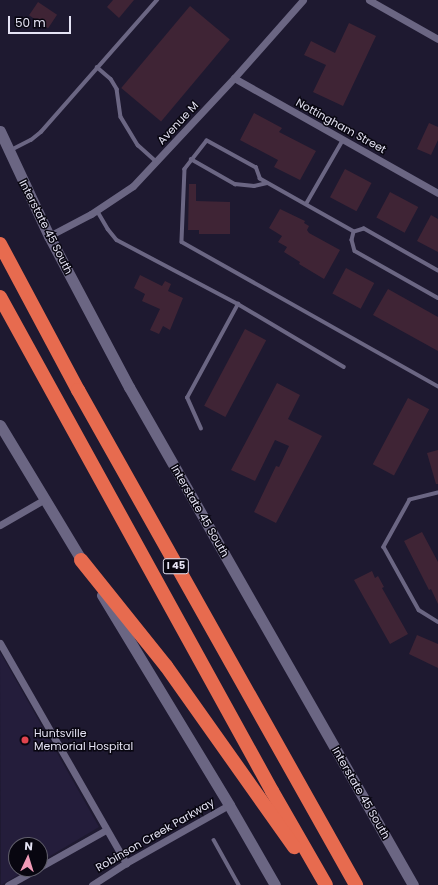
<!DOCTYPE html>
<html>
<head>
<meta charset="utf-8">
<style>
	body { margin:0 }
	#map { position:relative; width:438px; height:885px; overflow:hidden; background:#1e1930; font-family:Poppins,sans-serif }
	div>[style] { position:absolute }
	.built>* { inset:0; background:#241d3b }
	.building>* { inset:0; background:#3f2435; transform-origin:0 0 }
	.service>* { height:3.5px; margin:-1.75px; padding:0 1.75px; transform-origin:1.75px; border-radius:1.75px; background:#6b6683 }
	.minor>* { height:7px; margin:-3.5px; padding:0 3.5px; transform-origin:3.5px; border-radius:3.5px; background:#6b6683 }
	.secondary>* { height:11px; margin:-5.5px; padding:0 5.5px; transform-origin:5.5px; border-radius:5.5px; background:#6b6683 }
	.motorway>* { height:14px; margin:-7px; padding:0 7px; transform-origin:7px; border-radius:7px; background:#e76b4f }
	.dots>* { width:11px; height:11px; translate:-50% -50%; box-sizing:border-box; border:2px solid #080610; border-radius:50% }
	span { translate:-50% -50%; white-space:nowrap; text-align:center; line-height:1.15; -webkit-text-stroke:3px #080610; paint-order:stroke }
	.shield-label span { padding:1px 3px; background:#080610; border:1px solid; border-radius:3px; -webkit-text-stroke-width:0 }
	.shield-label { font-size:10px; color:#e5e3f4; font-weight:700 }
	.street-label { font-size:11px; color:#e5e3f4 }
	.poi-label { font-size:11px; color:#e5e3f4 }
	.left { translate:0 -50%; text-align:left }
	.north { position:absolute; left:8px; top:837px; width:40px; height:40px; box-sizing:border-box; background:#080610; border:1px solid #605e6b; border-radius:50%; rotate:4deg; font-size:11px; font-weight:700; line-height:16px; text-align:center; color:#e5e3f4 }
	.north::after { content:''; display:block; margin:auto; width:14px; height:18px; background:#f09ab7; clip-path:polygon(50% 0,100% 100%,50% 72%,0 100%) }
	.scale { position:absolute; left:8px; top:16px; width:63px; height:18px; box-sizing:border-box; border:2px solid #e5e3f4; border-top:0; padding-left:5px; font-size:12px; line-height:14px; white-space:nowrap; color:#e5e3f4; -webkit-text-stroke:3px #080610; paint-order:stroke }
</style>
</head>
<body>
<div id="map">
	<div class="built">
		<i style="clip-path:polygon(0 652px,99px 827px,40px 862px,40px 845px,16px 845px,16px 869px,28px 869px,1px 885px)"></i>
	</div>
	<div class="building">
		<i style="clip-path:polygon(113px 0,134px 0,119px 18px,107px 7px)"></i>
		<i style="left:38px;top:2px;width:23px;height:16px;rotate:34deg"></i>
		<i style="left:190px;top:6px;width:52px;height:107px;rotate:40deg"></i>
		<i style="clip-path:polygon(349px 23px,376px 36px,343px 106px,313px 92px,326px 65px,304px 55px,311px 41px,335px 53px)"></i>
		<i style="clip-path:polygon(254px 113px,282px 128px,279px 132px,316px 151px,300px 180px,274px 167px,278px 160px,240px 140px)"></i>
		<i style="clip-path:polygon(429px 123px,438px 127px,438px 140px,431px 155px,417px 149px)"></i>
		<i style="left:345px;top:169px;width:30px;height:32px;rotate:28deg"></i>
		<i style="clip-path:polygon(189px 184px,196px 184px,196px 201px,230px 202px,230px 234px,199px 234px,199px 230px,188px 230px)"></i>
		<i style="left:390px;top:192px;width:32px;height:29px;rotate:28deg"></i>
		<i style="clip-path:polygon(280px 209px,305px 221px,304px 223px,309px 226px,307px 230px,309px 233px,340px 250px,324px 279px,299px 264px,300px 262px,284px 252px,287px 247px,278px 242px,282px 236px,269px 228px)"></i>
		<i style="clip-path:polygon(431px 215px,438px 219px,438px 252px,417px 241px)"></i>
		<i style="left:346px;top:268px;width:32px;height:29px;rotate:28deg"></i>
		<i style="clip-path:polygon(140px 275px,162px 286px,165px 281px,171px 284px,168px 291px,183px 298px,170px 330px,163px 326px,159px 334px,150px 330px,160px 309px,142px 301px,145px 294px,134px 288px)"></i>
		<i style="clip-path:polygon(388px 289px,438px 317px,438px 351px,373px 315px)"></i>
		<i style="left:245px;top:329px;width:24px;height:87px;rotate:28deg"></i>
		<i style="clip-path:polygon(277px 383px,300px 395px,288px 419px,322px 436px,276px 523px,254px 512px,276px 466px,279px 467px,289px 446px,275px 440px,255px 481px,231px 470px)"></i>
		<i style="left:408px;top:398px;width:24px;height:75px;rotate:28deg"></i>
		<i style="clip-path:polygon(438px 450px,438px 484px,436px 484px,427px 453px)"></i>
		<i style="clip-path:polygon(422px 532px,438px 562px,438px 604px,431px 589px,429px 590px,404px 541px)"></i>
		<i style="clip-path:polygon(372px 571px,375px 578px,378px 576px,384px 587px,382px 588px,408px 634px,390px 644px,354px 580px)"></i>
		<i style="clip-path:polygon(417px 635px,438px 644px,438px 668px,409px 654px)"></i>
	</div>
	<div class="service">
		<i style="left:97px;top:67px;width:18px;rotate:41deg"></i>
		<i style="left:111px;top:79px;width:12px;rotate:59deg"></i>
		<i style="left:117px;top:89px;width:28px;rotate:82deg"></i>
		<i style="left:121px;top:117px;width:33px;rotate:59deg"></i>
		<i style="left:138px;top:145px;width:25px;rotate:42deg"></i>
		<i style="left:11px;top:150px;width:22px;rotate:-27deg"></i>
		<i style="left:31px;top:140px;width:13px;rotate:-39deg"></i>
		<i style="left:41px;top:132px;width:176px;rotate:-48.7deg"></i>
		<i style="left:191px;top:159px;width:51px;rotate:29.6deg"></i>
		<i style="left:235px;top:184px;width:19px;rotate:6deg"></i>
		<i style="left:254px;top:186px;width:13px;rotate:-13deg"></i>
		<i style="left:306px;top:204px;width:74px;rotate:-60deg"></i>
		<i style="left:97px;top:210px;width:22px;rotate:60deg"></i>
		<i style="left:108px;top:229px;width:14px;rotate:51deg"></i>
		<i style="left:117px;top:240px;width:137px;rotate:27.9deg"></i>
		<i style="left:238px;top:304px;width:123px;rotate:30.7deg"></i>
		<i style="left:354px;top:232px;width:108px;rotate:-150.6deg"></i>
		<i style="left:260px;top:179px;width:12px;rotate:-110deg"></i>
		<i style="left:256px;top:168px;width:56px;rotate:-151.1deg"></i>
		<i style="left:207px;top:141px;width:36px;rotate:128deg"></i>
		<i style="left:185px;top:169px;width:73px;rotate:92.4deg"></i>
		<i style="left:182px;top:242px;width:294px;rotate:29.4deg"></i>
		<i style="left:438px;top:271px;width:85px;rotate:-150.4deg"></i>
		<i style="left:364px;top:229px;width:10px;rotate:163deg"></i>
		<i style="left:354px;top:232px;width:8px;rotate:104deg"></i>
		<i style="left:352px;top:240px;width:11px;rotate:75deg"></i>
		<i style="left:355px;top:251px;width:95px;rotate:29.5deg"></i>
		<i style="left:201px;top:429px;width:34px;rotate:-114deg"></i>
		<i style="left:187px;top:398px;width:107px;rotate:-61.5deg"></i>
		<i style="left:438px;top:493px;width:29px;rotate:166deg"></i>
		<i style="left:410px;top:500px;width:54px;rotate:119deg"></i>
		<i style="left:384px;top:547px;width:72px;rotate:60.9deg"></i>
		<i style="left:419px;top:610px;width:22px;rotate:32deg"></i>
		<i style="left:214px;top:840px;width:51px;rotate:60.9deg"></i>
	</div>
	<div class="minor">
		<i style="left:369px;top:0;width:79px;rotate:29.5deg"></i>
		<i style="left:234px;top:78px;width:234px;rotate:29.4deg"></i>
		<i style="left:49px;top:236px;width:47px;rotate:-27.6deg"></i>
		<i style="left:91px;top:214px;width:50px;rotate:-33.7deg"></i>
		<i style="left:133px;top:186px;width:148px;rotate:-46.9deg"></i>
		<i style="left:234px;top:78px;width:104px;rotate:-48.5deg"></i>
		<i style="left:0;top:525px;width:52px;rotate:-30deg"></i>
		<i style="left:0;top:643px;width:254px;rotate:60.2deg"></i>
		<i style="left:40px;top:867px;width:76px;rotate:-29.3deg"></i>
		<i style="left:8px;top:885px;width:33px;rotate:-29deg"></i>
		<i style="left:92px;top:885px;width:40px;rotate:-32.9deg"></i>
		<i style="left:126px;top:863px;width:118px;rotate:-29.4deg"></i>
	</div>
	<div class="secondary">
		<i style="left:0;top:131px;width:116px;rotate:65deg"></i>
		<i style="left:49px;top:236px;width:171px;rotate:62.1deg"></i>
		<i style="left:129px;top:387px;width:573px;rotate:60.3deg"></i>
		<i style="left:0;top:425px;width:165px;rotate:58.9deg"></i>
		<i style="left:102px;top:595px;width:245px;rotate:58.8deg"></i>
		<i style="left:229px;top:805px;width:92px;rotate:60.1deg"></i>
	</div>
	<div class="motorway">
		<i style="left:0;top:244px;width:166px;rotate:61.9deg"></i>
		<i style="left:78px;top:390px;width:568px;rotate:60.68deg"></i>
		<i style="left:0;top:297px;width:564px;rotate:61.16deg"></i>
		<i style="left:272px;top:791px;width:108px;rotate:60.1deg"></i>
		<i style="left:81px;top:560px;width:136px;rotate:51.3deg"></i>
		<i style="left:166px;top:666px;width:222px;rotate:54.7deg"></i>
	</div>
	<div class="dots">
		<i style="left:25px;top:740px;background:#e0444e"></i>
	</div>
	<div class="shield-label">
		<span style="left:176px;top:566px">I 45</span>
	</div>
	<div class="street-label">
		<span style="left:178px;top:123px;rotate:-47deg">Avenue M</span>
		<span style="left:341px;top:126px;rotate:29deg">Nottingham Street</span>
		<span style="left:46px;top:227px;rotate:63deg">Interstate 45 South</span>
		<span style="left:200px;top:511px;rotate:60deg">Interstate 45 South</span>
		<span style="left:361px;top:793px;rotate:60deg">Interstate 45 South</span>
		<span style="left:155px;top:835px;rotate:-30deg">Robinson Creek Parkway</span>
	</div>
	<div class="poi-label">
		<span class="left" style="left:34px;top:740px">Huntsville<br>Memorial Hospital</span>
	</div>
	<div class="north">N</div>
	<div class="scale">50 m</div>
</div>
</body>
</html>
